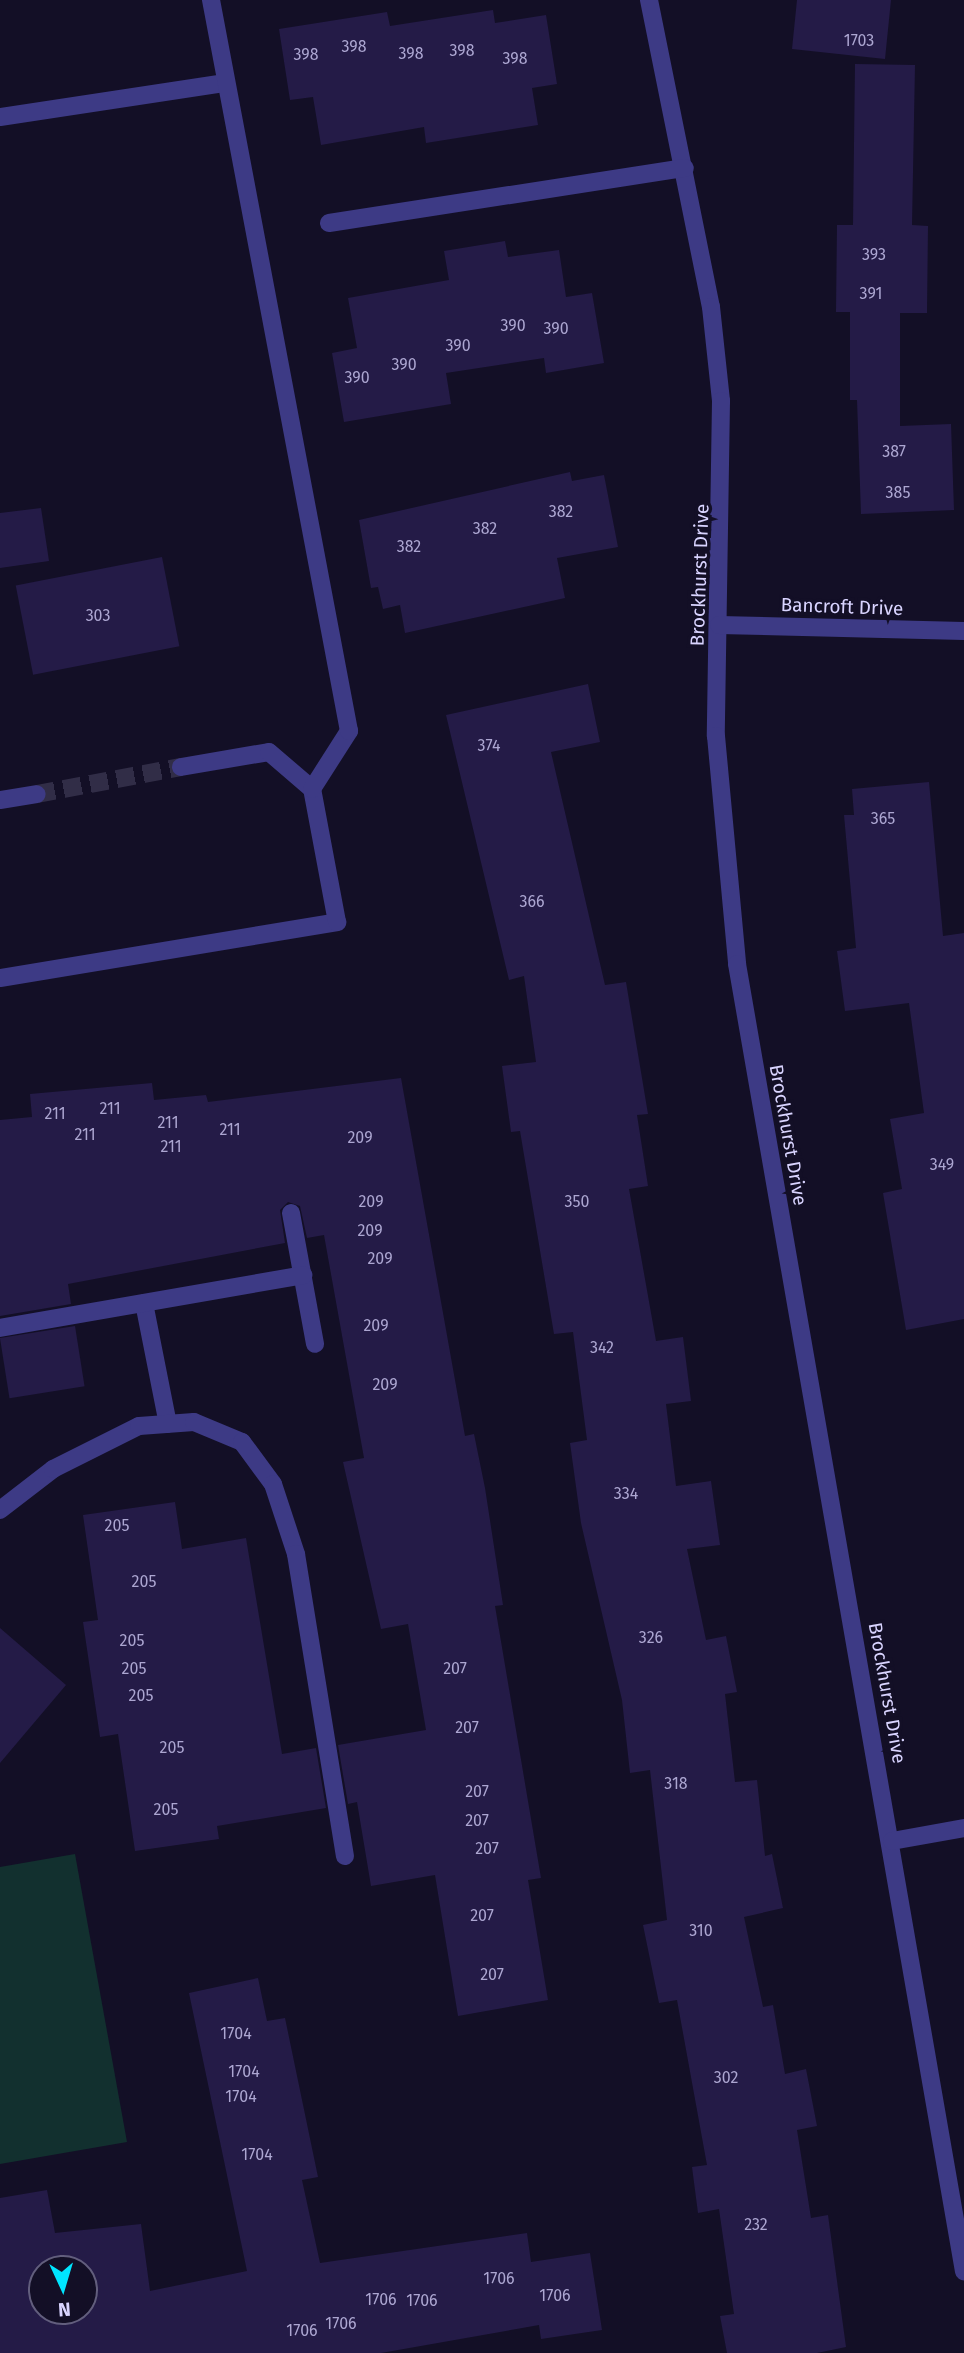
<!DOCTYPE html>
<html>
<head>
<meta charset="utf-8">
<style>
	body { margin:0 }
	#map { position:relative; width:964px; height:2353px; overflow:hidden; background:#130f26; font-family:"Fira Sans",sans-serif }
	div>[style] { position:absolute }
	.green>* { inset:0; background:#12302f }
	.building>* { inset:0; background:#241b47; transform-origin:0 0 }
	.minor-tunnel>* { height:18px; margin-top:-9px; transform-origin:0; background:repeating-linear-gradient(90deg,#312d47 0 18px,transparent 0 27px) }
	.minor>* { height:18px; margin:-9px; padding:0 9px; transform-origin:9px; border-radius:9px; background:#3d3a85 }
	span { translate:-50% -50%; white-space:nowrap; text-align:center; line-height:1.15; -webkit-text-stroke:7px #130f26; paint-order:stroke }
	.number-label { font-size:16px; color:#aca6d1 }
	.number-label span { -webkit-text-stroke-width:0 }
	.street-label { font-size:19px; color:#d9d4ff }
	.north { position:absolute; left:28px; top:2255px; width:70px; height:70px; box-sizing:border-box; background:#130f26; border:2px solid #625e7d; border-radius:50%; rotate:176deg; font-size:19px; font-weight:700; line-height:28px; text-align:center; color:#d9d4ff }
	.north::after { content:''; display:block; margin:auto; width:24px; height:32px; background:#00e5ff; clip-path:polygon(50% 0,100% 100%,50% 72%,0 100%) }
</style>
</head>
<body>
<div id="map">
	<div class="green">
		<i style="clip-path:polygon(75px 1854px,127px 2142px,0 2164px,0 1867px)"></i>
	</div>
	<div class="building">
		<i style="clip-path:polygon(797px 0,891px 0,885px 59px,792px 49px)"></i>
		<i style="clip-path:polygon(493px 10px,495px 23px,546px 15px,557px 84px,532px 88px,538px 125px,426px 143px,424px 127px,321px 145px,313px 97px,290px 100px,279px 29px,387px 12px,390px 26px)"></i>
		<i style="clip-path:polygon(855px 64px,915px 65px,912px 225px,928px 226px,927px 313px,900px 313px,900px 426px,951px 424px,954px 510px,861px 514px,857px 400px,850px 400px,850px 312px,836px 312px,837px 225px,853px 225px)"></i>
		<i style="clip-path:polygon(505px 241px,508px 257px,559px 250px,566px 297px,592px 293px,604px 363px,546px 373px,544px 358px,446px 373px,451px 404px,344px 422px,332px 353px,357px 348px,348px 298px,449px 280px,444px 251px)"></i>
		<i style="clip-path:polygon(570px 472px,572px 481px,604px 475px,618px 547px,557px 558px,565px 598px,405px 633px,400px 605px,383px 609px,378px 587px,371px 588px,359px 520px)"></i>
		<i style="clip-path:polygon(41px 508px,49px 561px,0 568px,0 513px)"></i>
		<i style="left:162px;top:557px;width:91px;height:149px;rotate:79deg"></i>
		<i style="clip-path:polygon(588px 684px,600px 742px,551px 752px,605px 985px,626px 982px,648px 1114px,637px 1115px,648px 1186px,629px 1189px,656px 1341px,683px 1337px,691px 1401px,666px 1404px,676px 1486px,711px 1481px,720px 1545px,687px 1549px,706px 1640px,726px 1636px,737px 1692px,725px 1694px,735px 1782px,757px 1780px,765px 1856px,772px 1854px,783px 1908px,744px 1917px,763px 2007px,773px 2005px,785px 2074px,806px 2069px,817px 2126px,797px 2130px,811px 2218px,828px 2215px,846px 2347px,817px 2353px,727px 2353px,720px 2316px,734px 2314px,719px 2209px,698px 2213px,692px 2167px,707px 2165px,677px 2000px,659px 2003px,643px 1925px,667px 1920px,650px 1770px,630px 1773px,622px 1700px,581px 1523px,570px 1443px,587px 1440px,573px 1332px,554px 1334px,520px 1131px,511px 1132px,502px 1066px,536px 1062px,524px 976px,509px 980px,446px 715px)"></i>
		<i style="clip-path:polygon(929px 782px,943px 936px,964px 933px,964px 1319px,906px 1330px,883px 1193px,902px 1189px,890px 1119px,924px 1113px,909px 1003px,845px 1011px,837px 951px,856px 948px,844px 815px,854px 815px,852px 789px)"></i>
		<i style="clip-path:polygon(401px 1078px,465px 1436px,474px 1434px,485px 1488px,503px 1605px,495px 1606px,541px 1878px,528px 1880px,548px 2000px,458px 2016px,435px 1875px,371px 1886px,357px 1802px,348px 1804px,338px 1745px,426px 1730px,408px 1624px,381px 1629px,343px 1462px,364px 1458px,324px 1235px,307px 1238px,300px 1206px,288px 1202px,280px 1210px,285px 1243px,68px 1284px,71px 1304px,0 1316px,0 1120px,32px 1117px,30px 1094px,152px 1083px,154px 1100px,206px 1095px,208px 1102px)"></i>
		<i style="left:75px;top:1326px;width:61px;height:76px;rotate:81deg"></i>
		<i style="clip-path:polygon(175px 1502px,182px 1549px,246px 1538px,282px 1754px,316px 1748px,326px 1808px,217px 1826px,219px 1839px,135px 1851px,118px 1734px,100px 1737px,83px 1622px,98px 1620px,83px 1515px)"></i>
		<i style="clip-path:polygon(0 1628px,66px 1685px,0 1763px)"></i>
		<i style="clip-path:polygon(evenodd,258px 1978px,267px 2021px,285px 2018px,318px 2177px,302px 2180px,320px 2263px,527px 2233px,531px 2262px,590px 2253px,602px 2330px,541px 2339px,539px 2325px,381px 2353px,0 2353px,0 2198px,47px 2190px,55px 2233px,141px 2224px,150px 2291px,247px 2271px,189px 1993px,258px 1978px,42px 2269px,84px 2269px,84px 2311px,42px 2311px,42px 2269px)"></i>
	</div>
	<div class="minor-tunnel">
		<i style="left:37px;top:794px;width:147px;rotate:-10.6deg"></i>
	</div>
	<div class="minor">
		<i style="left:649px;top:0;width:313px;rotate:78.6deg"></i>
		<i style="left:711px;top:307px;width:95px;rotate:83.9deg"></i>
		<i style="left:721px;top:401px;width:335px;rotate:90.9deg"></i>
		<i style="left:716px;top:736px;width:229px;rotate:84.7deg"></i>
		<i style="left:737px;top:964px;width:1327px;rotate:80.15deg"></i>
		<i style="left:0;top:117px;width:228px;rotate:-8.6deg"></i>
		<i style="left:329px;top:223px;width:360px;rotate:-8.8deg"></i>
		<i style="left:719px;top:625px;width:245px;rotate:1.4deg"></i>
		<i style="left:181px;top:767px;width:89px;rotate:-9.7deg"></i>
		<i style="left:269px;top:752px;width:57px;rotate:40.7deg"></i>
		<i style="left:0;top:800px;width:37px;rotate:-9deg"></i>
		<i style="left:0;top:978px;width:342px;rotate:-9.4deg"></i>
		<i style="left:337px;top:922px;width:135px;rotate:-100.6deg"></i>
		<i style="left:312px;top:789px;width:69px;rotate:-57.5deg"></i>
		<i style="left:349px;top:731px;width:744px;rotate:-100.69deg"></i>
		<i style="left:291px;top:1213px;width:133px;rotate:79.6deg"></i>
		<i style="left:144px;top:1303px;width:123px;rotate:78.8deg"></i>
		<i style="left:0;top:1328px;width:308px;rotate:-9.9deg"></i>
		<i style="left:0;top:1510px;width:67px;rotate:-37.7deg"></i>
		<i style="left:53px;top:1469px;width:96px;rotate:-26.6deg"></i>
		<i style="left:139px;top:1426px;width:55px;rotate:-4.2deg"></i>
		<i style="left:194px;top:1422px;width:52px;rotate:22.6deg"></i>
		<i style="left:242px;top:1442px;width:52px;rotate:53.6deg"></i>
		<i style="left:273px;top:1484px;width:74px;rotate:71.8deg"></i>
		<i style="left:296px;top:1554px;width:306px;rotate:80.8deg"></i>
		<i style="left:892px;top:1841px;width:73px;rotate:-10.2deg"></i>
	</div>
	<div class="number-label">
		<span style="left:859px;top:41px">1703</span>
		<span style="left:354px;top:47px">398</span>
		<span style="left:462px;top:51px">398</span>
		<span style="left:411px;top:54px">398</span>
		<span style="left:306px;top:55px">398</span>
		<span style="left:515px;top:59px">398</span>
		<span style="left:874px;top:255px">393</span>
		<span style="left:871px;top:294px">391</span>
		<span style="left:513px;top:326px">390</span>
		<span style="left:556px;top:329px">390</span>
		<span style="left:458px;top:346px">390</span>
		<span style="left:404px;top:365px">390</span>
		<span style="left:357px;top:378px">390</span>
		<span style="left:894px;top:452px">387</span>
		<span style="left:898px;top:493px">385</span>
		<span style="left:561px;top:512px">382</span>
		<span style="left:485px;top:529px">382</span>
		<span style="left:409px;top:547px">382</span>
		<span style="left:98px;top:616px">303</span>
		<span style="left:489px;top:746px">374</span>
		<span style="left:883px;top:819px">365</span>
		<span style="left:532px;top:902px">366</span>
		<span style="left:110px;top:1109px">211</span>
		<span style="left:55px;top:1114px">211</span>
		<span style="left:168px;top:1123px">211</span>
		<span style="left:230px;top:1130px">211</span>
		<span style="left:85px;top:1135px">211</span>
		<span style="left:360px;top:1138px">209</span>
		<span style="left:171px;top:1147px">211</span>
		<span style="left:942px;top:1165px">349</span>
		<span style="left:371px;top:1202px">209</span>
		<span style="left:577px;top:1202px">350</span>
		<span style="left:370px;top:1231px">209</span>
		<span style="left:380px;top:1259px">209</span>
		<span style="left:376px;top:1326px">209</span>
		<span style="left:602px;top:1348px">342</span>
		<span style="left:385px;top:1385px">209</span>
		<span style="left:626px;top:1494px">334</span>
		<span style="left:117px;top:1526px">205</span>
		<span style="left:144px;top:1582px">205</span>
		<span style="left:651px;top:1638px">326</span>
		<span style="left:132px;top:1641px">205</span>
		<span style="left:134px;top:1669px">205</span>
		<span style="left:455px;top:1669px">207</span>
		<span style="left:141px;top:1696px">205</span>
		<span style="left:467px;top:1728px">207</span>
		<span style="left:172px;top:1748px">205</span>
		<span style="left:676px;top:1784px">318</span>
		<span style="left:477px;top:1792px">207</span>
		<span style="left:166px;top:1810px">205</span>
		<span style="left:477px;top:1821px">207</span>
		<span style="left:487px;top:1849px">207</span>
		<span style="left:482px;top:1916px">207</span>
		<span style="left:701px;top:1931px">310</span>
		<span style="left:492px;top:1975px">207</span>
		<span style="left:236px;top:2034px">1704</span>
		<span style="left:244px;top:2072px">1704</span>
		<span style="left:726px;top:2078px">302</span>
		<span style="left:241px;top:2097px">1704</span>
		<span style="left:257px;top:2155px">1704</span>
		<span style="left:756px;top:2225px">232</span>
		<span style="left:499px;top:2279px">1706</span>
		<span style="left:555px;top:2296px">1706</span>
		<span style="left:381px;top:2300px">1706</span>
		<span style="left:422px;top:2301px">1706</span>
		<span style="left:341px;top:2324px">1706</span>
		<span style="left:302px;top:2331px">1706</span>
	</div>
	<div class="street-label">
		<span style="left:700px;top:575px;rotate:-88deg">Brockhurst Drive</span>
		<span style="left:842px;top:607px;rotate:2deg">Bancroft Drive</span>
		<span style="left:788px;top:1135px;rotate:80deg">Brockhurst Drive</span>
		<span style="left:887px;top:1693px;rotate:80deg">Brockhurst Drive</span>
	</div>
	<div class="north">N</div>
</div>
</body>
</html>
